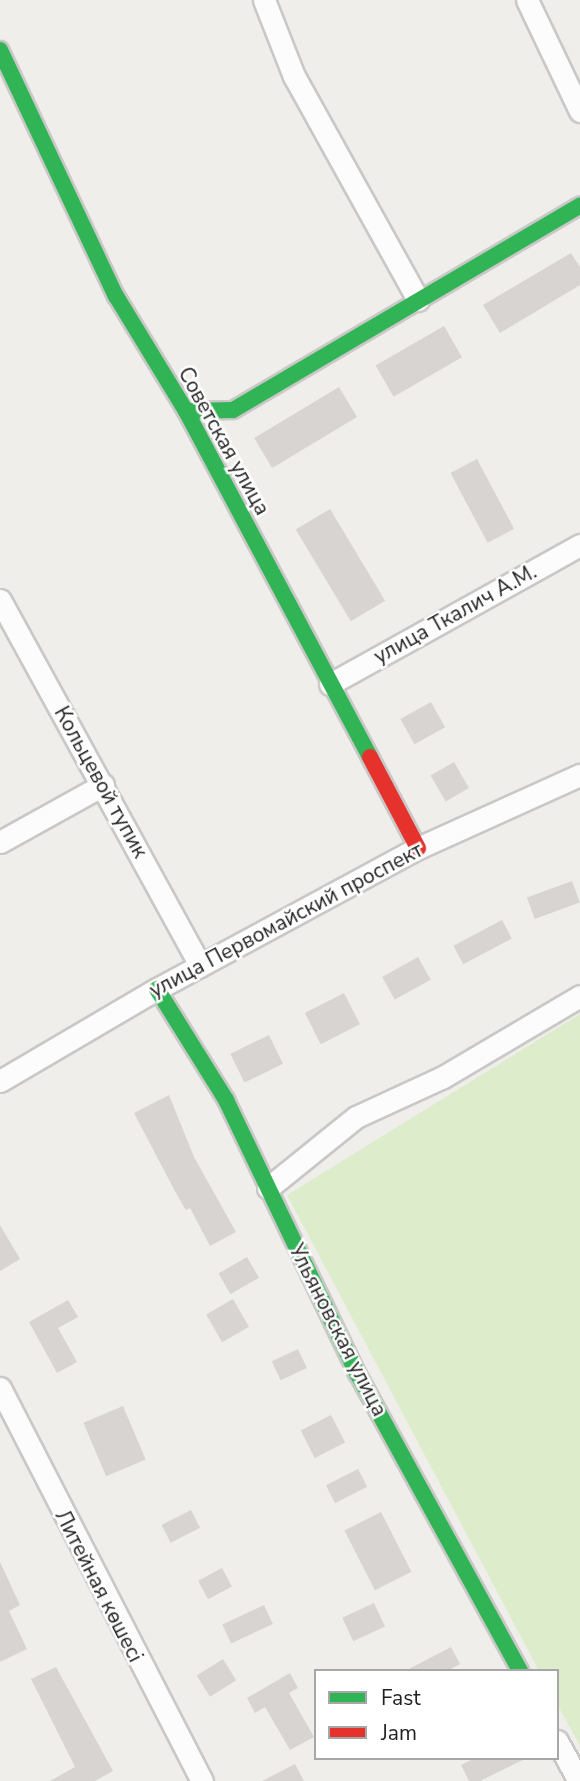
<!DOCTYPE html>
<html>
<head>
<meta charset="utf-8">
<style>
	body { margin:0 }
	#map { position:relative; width:580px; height:1781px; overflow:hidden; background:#f0eeeb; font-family:"Nunito Sans",sans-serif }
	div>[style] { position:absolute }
	.grass>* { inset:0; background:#ddeccb }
	.building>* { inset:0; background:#d7d4d2; transform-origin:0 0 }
	.roads { filter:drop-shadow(2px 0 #c9c8c7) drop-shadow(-2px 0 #c9c8c7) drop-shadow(0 2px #c9c8c7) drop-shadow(0 -2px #c9c8c7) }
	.street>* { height:21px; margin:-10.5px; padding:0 10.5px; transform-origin:10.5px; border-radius:10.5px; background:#fdfcfc }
	.fast>* { height:16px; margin:-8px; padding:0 8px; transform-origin:8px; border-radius:8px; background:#30b455 }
	.jam>* { height:16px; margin:-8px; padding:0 8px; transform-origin:8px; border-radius:8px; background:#e5322d }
	span { translate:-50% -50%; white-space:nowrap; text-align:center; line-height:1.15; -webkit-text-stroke:5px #fff; paint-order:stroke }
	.street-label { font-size:21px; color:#222 }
	.legend { position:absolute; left:314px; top:1669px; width:245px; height:91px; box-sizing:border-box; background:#fff; border:2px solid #a7a7a7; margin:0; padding:9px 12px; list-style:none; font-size:21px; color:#222 }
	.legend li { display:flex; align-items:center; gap:14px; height:35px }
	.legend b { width:35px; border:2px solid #a7a7a7 }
</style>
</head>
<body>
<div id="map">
	<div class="grass">
		<i style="clip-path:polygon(580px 1014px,580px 1746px,557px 1704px,557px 1671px,539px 1671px,287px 1195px)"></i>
	</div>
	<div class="building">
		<i style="clip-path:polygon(571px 253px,580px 267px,580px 285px,500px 333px,483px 305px)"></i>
		<i style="left:444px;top:326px;width:36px;height:79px;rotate:60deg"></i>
		<i style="left:339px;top:387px;width:35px;height:99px;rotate:59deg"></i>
		<i style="left:477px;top:459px;width:79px;height:30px;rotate:62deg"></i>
		<i style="left:330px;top:509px;width:107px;height:40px;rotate:59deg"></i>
		<i style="left:431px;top:702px;width:29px;height:35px;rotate:61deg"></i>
		<i style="left:454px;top:762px;width:30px;height:27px;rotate:60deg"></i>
		<i style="left:572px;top:881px;width:23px;height:48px;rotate:70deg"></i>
		<i style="left:502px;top:920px;width:21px;height:55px;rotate:62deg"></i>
		<i style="left:418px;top:957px;width:26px;height:41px;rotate:61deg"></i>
		<i style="left:344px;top:993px;width:35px;height:44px;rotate:63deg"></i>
		<i style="left:269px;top:1035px;width:32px;height:43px;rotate:64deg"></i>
		<i style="clip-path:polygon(169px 1095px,194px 1157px,236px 1232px,210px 1246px,190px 1208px,186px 1210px,177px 1195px,134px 1113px)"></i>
		<i style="clip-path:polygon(0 1225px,20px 1259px,0 1271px)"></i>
		<i style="left:247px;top:1257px;width:24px;height:33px;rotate:60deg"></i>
		<i style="left:233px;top:1299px;width:32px;height:31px;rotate:60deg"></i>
		<i style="clip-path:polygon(68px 1300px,78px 1317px,58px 1328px,77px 1362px,57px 1373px,29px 1322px)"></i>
		<i style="left:298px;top:1349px;width:21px;height:29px;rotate:65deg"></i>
		<i style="left:123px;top:1406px;width:58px;height:43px;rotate:67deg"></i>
		<i style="left:331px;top:1415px;width:31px;height:34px;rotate:63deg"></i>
		<i style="left:358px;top:1469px;width:20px;height:36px;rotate:63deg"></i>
		<i style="left:191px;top:1510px;width:20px;height:33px;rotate:63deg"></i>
		<i style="left:381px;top:1512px;width:67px;height:41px;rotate:63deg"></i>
		<i style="clip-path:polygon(0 1562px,20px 1605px,9px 1611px,27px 1649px,0 1662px)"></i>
		<i style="left:222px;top:1568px;width:21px;height:27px;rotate:62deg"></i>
		<i style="left:374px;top:1603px;width:26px;height:35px;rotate:65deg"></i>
		<i style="left:264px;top:1605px;width:21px;height:46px;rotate:65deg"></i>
		<i style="clip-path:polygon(451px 1647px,460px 1664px,447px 1671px,405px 1671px)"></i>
		<i style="left:223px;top:1659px;width:25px;height:31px;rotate:58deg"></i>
		<i style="clip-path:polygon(56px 1667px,113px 1771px,95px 1781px,50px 1781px,75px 1767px,31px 1679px)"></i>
		<i style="clip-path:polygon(290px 1673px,298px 1688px,289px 1693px,314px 1737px,290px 1750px,265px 1707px,255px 1713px,247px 1698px)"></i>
		<i style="clip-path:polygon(475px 1758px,527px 1758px,480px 1781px,469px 1781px,461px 1765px)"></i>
		<i style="clip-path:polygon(295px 1764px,304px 1781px,262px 1781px)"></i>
	</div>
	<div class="roads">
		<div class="street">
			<i style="left:264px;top:0;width:82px;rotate:68.5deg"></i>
			<i style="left:294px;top:76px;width:256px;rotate:61deg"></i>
			<i style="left:527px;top:0;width:123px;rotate:64.5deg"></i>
			<i style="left:0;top:600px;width:417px;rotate:61.3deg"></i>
			<i style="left:330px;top:684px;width:286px;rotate:-29.1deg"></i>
			<i style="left:0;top:842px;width:118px;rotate:-29deg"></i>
			<i style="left:0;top:1081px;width:182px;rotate:-30.4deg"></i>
			<i style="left:157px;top:989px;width:297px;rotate:-28.4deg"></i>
			<i style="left:418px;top:848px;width:178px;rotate:-24.3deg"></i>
			<i style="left:268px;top:1188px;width:113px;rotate:-38.9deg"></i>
			<i style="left:356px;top:1117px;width:96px;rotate:-24.7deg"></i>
			<i style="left:443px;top:1077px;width:159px;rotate:-30.6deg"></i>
			<i style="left:0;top:1388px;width:442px;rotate:62.8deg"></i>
			<i style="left:557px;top:1741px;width:46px;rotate:61.2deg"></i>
		</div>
		<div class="fast">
			<i style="left:0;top:50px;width:272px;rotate:64.8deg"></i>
			<i style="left:116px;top:296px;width:135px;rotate:58.7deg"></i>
			<i style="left:186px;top:411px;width:392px;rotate:62deg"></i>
			<i style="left:186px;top:411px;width:47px;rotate:-1.2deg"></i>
			<i style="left:233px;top:410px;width:403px;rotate:-30.5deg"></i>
			<i style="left:157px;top:989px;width:131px;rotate:58.1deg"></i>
			<i style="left:226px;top:1100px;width:303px;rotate:64.4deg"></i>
			<i style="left:357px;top:1373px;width:340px;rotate:61.3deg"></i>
		</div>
		<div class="jam">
			<i style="left:370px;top:757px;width:103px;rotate:62.2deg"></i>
		</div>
	</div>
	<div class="street-label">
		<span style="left:224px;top:441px;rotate:61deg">Советская улица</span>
		<span style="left:455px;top:614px;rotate:-29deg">улица Ткалич А.М.</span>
		<span style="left:101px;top:782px;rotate:61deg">Кольцевой тупик</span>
		<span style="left:286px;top:920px;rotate:-28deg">улица Первомайский проспект</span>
		<span style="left:338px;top:1330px;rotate:63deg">Ульяновская улица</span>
		<span style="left:99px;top:1586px;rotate:63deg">Литейная көшесі</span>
	</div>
	<ul class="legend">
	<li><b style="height:9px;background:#30b455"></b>Fast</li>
	<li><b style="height:9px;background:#e5322d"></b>Jam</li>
	</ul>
</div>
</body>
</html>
